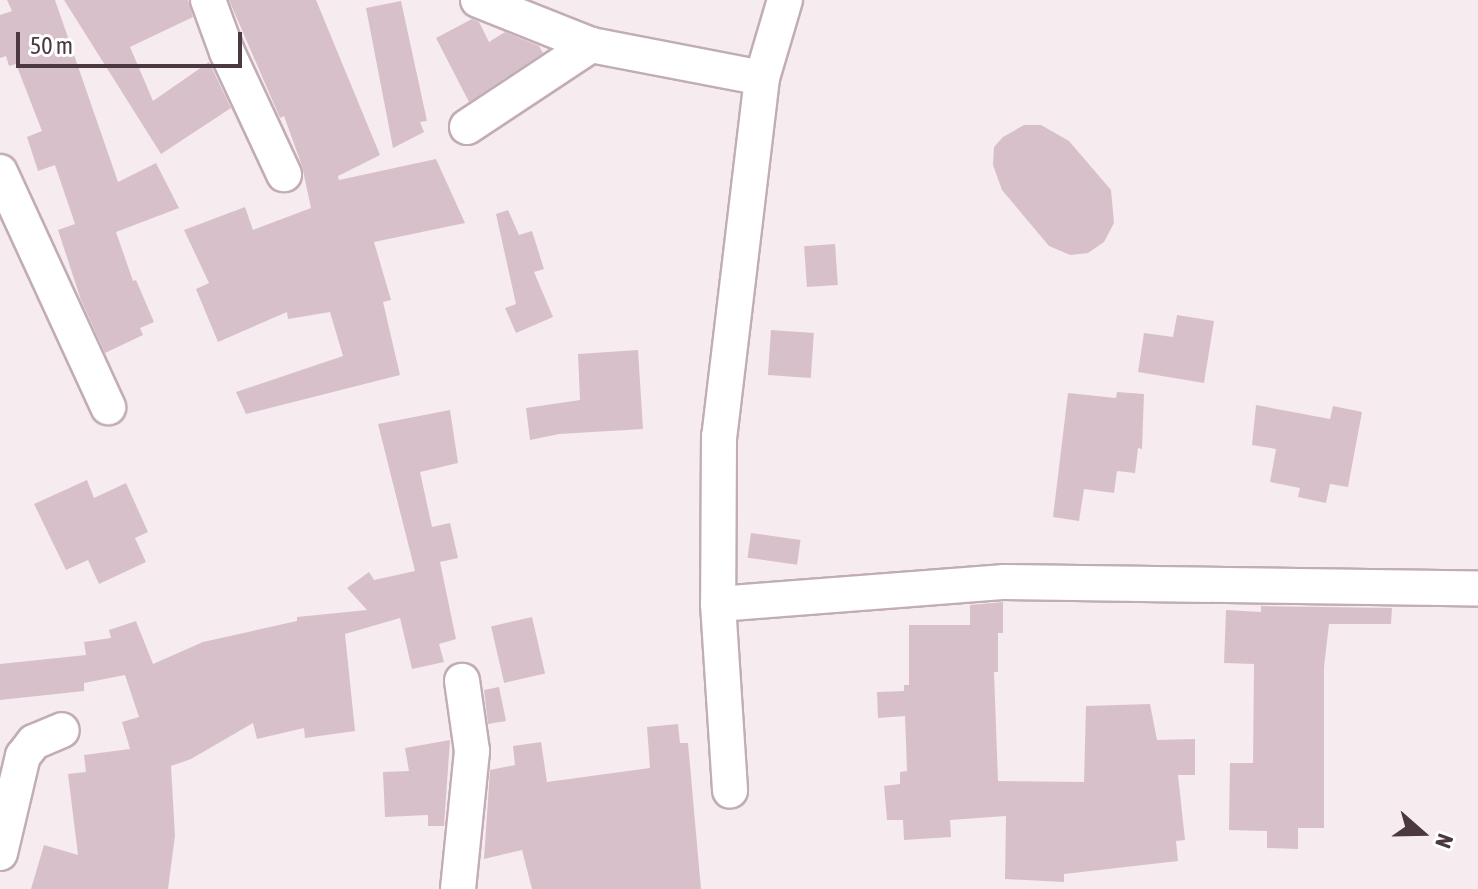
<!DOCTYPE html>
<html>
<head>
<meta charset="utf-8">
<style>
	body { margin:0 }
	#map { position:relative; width:1478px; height:889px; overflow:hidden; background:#f6ebef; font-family:"Asap Condensed",sans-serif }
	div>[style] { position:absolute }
	.building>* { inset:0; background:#d8c0cb; transform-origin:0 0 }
	.roads { filter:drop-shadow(2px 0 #c2adb5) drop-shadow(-2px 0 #c2adb5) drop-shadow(0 2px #c2adb5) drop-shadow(0 -2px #c2adb5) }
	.minor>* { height:34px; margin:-17px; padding:0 17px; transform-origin:17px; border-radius:17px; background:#fff }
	span { translate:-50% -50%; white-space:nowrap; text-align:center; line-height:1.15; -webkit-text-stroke:6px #fff; paint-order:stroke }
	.north { position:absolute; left:1382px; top:793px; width:80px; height:80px; -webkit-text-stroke:6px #fff; paint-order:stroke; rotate:110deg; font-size:22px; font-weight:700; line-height:32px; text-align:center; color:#4b3840 }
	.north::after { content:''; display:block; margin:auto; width:28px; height:36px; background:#4b3840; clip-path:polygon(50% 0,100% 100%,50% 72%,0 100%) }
	.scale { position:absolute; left:16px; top:32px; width:226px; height:36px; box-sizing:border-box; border:4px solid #4b3840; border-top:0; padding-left:10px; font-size:24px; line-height:28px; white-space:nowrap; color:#4b3840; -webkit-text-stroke:6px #fff; paint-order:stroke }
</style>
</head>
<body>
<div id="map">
	<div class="building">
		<i style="clip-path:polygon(7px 0,55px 0,118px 182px,156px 163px,179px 208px,116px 232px,133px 281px,136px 280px,154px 322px,140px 328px,143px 335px,105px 353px,81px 300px,58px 230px,75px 224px,55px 165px,38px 171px,27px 137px,42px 131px,16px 64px,9px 66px,6px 56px,0 58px,0 15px,12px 11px)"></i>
		<i style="clip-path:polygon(64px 0,188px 0,193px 17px,130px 47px,153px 101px,209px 62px,231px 108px,161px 154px)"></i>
		<i style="clip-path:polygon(229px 0,316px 0,380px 155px,338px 176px,339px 180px,436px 159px,465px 223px,374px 242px,391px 300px,383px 302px,400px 375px,246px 414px,236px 392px,343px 356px,330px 312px,288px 319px,287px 312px,218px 342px,196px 289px,209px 283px,184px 230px,245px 207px,253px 230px,311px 208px,302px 166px,284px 116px,280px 118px)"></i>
		<i style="clip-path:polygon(401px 1px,427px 121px,420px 122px,424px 132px,393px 148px,366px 8px)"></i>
		<i style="clip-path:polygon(472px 19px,479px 22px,489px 42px,505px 32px,539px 46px,543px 53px,469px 102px,436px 38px)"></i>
		<i style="clip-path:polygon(1024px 125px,1041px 125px,1069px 141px,1111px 190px,1114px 223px,1104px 242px,1088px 253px,1070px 255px,1049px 246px,1002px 190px,993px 165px,994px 147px,1003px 137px)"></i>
		<i style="clip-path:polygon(508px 210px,519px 235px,532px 231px,544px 269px,534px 272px,553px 317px,516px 333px,505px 308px,516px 304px,496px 214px)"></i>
		<i style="left:835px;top:244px;width:41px;height:31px;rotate:86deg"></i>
		<i style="clip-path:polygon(1177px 315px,1214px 321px,1204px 383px,1138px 372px,1144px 333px,1173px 337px)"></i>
		<i style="left:771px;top:330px;width:43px;height:45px;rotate:4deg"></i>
		<i style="clip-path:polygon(638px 350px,643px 429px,559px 434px,530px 440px,526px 408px,580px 400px,578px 354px)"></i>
		<i style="clip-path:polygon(1117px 392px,1144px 394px,1142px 449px,1138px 448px,1135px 473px,1117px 471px,1114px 493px,1084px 489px,1079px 521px,1053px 517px,1068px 393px,1116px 398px)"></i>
		<i style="clip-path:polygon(1256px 405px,1330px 419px,1333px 406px,1362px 412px,1348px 487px,1330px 484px,1326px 503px,1298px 497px,1300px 488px,1270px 482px,1276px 449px,1252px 445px)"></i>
		<i style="clip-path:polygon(450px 410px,458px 463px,420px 472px,432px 527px,450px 523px,458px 558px,440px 562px,456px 639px,439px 644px,444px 662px,412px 669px,400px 618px,345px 634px,355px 731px,305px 738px,304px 728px,257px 739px,253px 723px,191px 759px,171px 766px,175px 836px,168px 889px,31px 889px,44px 845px,78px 855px,68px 774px,86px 772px,84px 755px,130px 749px,122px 722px,139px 717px,125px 675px,84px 683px,84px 691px,0 700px,0 664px,86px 655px,84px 642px,111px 638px,109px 630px,136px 621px,153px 664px,203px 642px,297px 621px,297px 617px,367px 610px,347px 588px,369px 572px,374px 580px,415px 571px,378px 424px)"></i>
		<i style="clip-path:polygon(87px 480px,94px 498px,126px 483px,148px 532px,135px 538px,146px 562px,99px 584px,88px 560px,66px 570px,34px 504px)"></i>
		<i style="left:751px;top:533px;width:50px;height:25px;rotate:8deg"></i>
		<i style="clip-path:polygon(1003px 602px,1003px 633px,998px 633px,998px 672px,994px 672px,998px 781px,1084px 782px,1086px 706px,1150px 704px,1157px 740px,1195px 739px,1195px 775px,1178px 775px,1185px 840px,1176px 841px,1178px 861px,1064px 874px,1064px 882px,1005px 879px,1006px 816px,950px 820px,951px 837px,904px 840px,903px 820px,887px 820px,884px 786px,900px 784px,900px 772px,907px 771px,905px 716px,878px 718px,877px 692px,904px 691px,904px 685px,909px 685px,909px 625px,970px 625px,970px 605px)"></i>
		<i style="clip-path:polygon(1261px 606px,1392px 608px,1391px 624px,1329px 624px,1324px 667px,1324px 828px,1298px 828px,1298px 849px,1267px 848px,1267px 831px,1229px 830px,1230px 763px,1253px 763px,1254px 664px,1224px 663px,1226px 610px,1261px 612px)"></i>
		<i style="left:532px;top:617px;width:58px;height:42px;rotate:77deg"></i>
		<i style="clip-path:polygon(499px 687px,506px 721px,488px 724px,484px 690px)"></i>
		<i style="clip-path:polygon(678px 724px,680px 743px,688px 743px,701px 889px,532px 889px,522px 850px,484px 859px,490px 770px,515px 765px,513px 746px,541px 742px,547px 782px,650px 768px,647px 727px)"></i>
		<i style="clip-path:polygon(450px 740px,444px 826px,428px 826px,428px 815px,385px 817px,383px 772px,409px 771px,405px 748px)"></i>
	</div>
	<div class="roads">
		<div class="minor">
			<i style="left:208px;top:0;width:55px;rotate:69.9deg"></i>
			<i style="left:227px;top:52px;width:135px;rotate:65deg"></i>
			<i style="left:478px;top:0;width:122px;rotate:21.7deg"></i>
			<i style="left:591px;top:45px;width:174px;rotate:10.9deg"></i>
			<i style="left:762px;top:78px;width:361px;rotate:96.8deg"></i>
			<i style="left:719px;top:436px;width:168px;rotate:90.3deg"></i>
			<i style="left:718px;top:604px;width:187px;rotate:86.3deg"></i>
			<i style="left:762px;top:78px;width:81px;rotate:-73.6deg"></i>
			<i style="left:467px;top:127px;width:149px;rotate:-33.5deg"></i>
			<i style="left:0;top:172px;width:259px;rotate:65.3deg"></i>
			<i style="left:718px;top:604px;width:288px;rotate:-4.4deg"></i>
			<i style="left:1005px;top:582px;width:473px;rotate:0.8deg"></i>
			<i style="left:0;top:853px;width:100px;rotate:-76.7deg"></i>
			<i style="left:23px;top:756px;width:18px;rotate:-52deg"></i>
			<i style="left:34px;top:742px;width:30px;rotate:-23deg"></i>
			<i style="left:458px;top:889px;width:139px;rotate:-84.2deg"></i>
			<i style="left:472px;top:751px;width:71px;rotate:-98.1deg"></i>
		</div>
	</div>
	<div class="north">N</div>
	<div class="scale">50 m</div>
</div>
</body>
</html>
